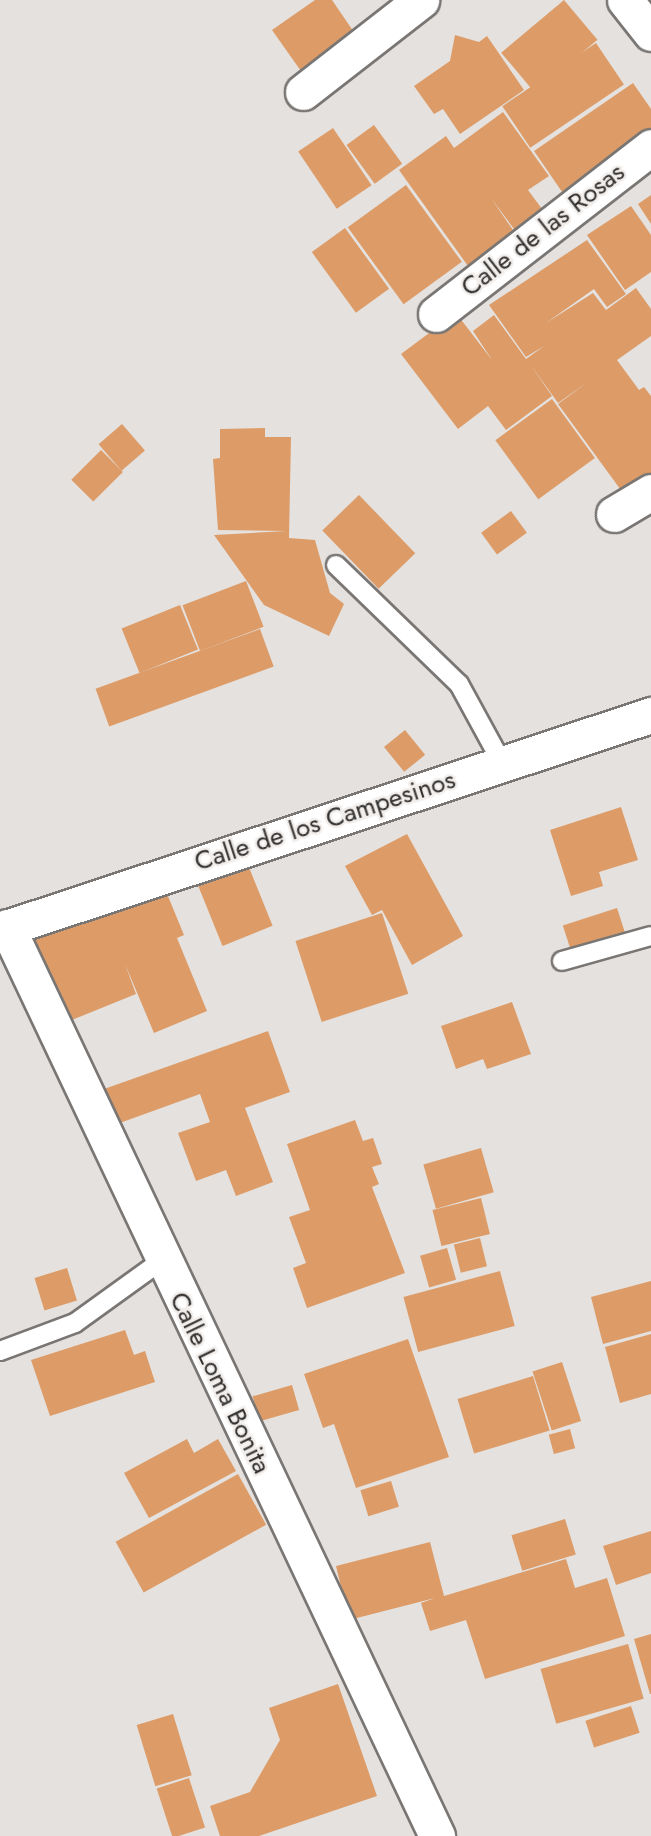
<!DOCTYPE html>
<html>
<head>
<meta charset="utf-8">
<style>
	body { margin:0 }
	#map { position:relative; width:651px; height:1836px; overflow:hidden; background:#e4e1df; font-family:Jost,sans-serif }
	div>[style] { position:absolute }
	.building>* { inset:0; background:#dd9c67; transform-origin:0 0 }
	.roads { filter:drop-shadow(2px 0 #797674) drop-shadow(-2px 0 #797674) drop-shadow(0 2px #797674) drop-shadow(0 -2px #797674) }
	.service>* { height:18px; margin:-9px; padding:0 9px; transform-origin:9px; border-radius:9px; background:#fff }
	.minor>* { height:35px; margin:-17.5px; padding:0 17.5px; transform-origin:17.5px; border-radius:17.5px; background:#fff }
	span { translate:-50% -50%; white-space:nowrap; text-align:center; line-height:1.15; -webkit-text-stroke:5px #f1eeec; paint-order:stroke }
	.street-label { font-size:26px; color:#302f2e }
</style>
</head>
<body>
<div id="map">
	<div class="building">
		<i style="clip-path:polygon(315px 0,332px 0,362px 44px,308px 81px,272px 30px)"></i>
		<i style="left:564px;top:0;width:52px;height:82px;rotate:50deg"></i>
		<i style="clip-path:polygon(455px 35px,479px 42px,487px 36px,524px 90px,460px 134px,443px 109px,434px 114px,414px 86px,450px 61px)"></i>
		<i style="left:596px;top:43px;width:50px;height:113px;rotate:56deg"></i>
		<i style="clip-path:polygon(633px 83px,651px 109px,651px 145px,569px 202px,534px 151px)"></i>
		<i style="clip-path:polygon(503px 112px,549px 176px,528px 190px,545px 213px,517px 233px,491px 198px,515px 233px,468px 266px,399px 170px,446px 136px,454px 148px)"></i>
		<i style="left:374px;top:125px;width:48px;height:34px;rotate:54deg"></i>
		<i style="left:333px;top:128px;width:69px;height:42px;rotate:56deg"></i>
		<i style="left:406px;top:185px;width:95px;height:72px;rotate:54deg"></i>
		<i style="clip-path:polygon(651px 195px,651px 224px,638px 204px)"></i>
		<i style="clip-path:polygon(631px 206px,651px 235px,651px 272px,625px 290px,587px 235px)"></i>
		<i style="left:345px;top:228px;width:75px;height:41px;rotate:54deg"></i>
		<i style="clip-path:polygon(587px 240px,626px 294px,607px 307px,594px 289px,546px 323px,593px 293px,606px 310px,636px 288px,651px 309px,651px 336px,617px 360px,639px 390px,644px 387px,651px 396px,651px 479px,626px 497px,558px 404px,589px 381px,558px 403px,530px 364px,552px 396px,506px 430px,488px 406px,458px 429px,401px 354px,456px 313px,492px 360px,473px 331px,494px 315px,526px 359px,544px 346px,526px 357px,489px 305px)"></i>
		<i style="left:552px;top:399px;width:73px;height:70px;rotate:54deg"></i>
		<i style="left:122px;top:424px;width:35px;height:31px;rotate:49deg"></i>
		<i style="clip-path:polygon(265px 428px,265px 437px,291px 437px,289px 538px,315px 540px,330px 593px,344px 604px,329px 636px,264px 605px,214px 535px,286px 531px,218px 530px,213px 459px,220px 458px,220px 429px)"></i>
		<i style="left:101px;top:450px;width:31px;height:42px;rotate:45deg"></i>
		<i style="left:359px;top:495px;width:81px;height:51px;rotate:46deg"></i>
		<i style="left:511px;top:511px;width:27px;height:37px;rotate:54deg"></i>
		<i style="left:246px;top:581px;width:49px;height:68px;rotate:69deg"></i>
		<i style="left:180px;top:605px;width:48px;height:63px;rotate:68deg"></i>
		<i style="left:260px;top:629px;width:40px;height:175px;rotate:70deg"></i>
		<i style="left:405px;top:730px;width:32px;height:27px;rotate:51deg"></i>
		<i style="clip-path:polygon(621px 807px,638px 860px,599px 872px,603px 886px,571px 896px,550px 830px)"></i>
		<i style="clip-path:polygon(407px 834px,463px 936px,412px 965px,382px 910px,372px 915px,345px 866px)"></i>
		<i style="left:246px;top:860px;width:71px;height:54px;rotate:68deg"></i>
		<i style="clip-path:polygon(163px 884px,184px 935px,177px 938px,207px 1011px,154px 1033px,125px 964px,136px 994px,62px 1024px,27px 938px)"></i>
		<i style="left:617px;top:908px;width:26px;height:57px;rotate:72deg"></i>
		<i style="left:382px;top:913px;width:85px;height:91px;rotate:72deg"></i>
		<i style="clip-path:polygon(512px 1002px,531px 1054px,487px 1069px,483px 1059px,456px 1069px,441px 1026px)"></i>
		<i style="clip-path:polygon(268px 1031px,290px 1092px,245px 1108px,273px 1182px,236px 1196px,226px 1170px,196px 1181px,178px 1133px,210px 1122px,200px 1094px,117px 1124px,104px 1089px)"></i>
		<i style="clip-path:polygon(355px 1120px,363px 1141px,373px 1138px,382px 1164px,372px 1167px,379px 1184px,372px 1187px,405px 1273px,307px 1308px,293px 1268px,306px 1263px,289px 1217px,310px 1210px,287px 1144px)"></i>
		<i style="left:481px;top:1148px;width:46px;height:60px;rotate:74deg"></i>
		<i style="left:481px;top:1198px;width:37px;height:50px;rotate:76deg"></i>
		<i style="left:480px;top:1238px;width:29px;height:27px;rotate:76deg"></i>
		<i style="left:447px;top:1248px;width:33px;height:28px;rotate:74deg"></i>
		<i style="left:67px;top:1268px;width:34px;height:34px;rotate:73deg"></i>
		<i style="left:500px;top:1271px;width:57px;height:100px;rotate:75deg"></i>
		<i style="clip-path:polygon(651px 1281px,651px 1331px,603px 1344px,591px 1297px)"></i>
		<i style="clip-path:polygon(125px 1330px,134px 1355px,145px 1351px,155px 1382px,50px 1416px,31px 1360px)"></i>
		<i style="clip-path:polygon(651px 1334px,651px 1394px,620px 1403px,605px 1347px)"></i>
		<i style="clip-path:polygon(408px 1339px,449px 1457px,356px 1488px,334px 1424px,323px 1428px,304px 1374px)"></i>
		<i style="left:562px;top:1362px;width:62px;height:31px;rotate:72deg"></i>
		<i style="left:533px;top:1376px;width:57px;height:79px;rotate:73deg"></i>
		<i style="left:292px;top:1385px;width:26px;height:41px;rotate:74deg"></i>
		<i style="left:570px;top:1429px;width:20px;height:22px;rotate:75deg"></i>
		<i style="clip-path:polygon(187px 1439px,194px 1453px,218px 1439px,236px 1471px,149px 1518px,124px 1473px)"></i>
		<i style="left:238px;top:1474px;width:58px;height:140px;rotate:61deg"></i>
		<i style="left:391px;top:1481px;width:27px;height:32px;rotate:73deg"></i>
		<i style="left:565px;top:1519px;width:37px;height:56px;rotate:73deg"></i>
		<i style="clip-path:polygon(651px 1531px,651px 1573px,616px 1585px,603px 1546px)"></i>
		<i style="clip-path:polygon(430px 1542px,444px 1596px,566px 1559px,575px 1588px,607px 1578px,625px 1636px,485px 1679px,466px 1620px,430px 1631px,421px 1603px,435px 1598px,349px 1620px,336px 1566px)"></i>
		<i style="clip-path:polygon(651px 1634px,651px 1694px,650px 1694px,634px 1639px)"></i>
		<i style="left:628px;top:1644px;width:57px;height:91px;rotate:74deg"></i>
		<i style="clip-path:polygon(338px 1684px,377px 1796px,259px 1836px,220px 1836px,210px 1806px,250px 1792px,280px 1740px,269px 1708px)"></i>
		<i style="left:631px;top:1706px;width:28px;height:48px;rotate:72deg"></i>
		<i style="left:173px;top:1714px;width:64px;height:38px;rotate:73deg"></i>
		<i style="left:189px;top:1778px;width:52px;height:34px;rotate:72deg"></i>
	</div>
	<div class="roads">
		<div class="service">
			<i style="left:336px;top:565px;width:171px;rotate:44.1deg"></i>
			<i style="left:459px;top:684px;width:90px;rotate:61.4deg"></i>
			<i style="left:562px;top:961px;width:92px;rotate:-15.7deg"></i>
			<i style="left:0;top:1351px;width:80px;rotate:-20.5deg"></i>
			<i style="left:75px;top:1323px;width:106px;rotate:-35.8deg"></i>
		</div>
		<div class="minor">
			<i style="left:625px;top:0;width:42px;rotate:51.8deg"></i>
			<i style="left:303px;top:92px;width:150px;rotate:-37.9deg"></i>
			<i style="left:436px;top:314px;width:272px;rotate:-37.8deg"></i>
			<i style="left:614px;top:514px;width:43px;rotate:-30.7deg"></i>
			<i style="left:7px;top:927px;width:1006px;rotate:64.68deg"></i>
			<i style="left:0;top:930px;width:686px;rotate:-18.28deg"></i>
		</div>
	</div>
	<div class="street-label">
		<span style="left:543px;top:230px;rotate:-38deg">Calle de las Rosas</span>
		<span style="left:325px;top:821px;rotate:-18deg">Calle de los Campesinos</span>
		<span style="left:220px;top:1383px;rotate:64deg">Calle Loma Bonita</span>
	</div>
</div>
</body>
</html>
